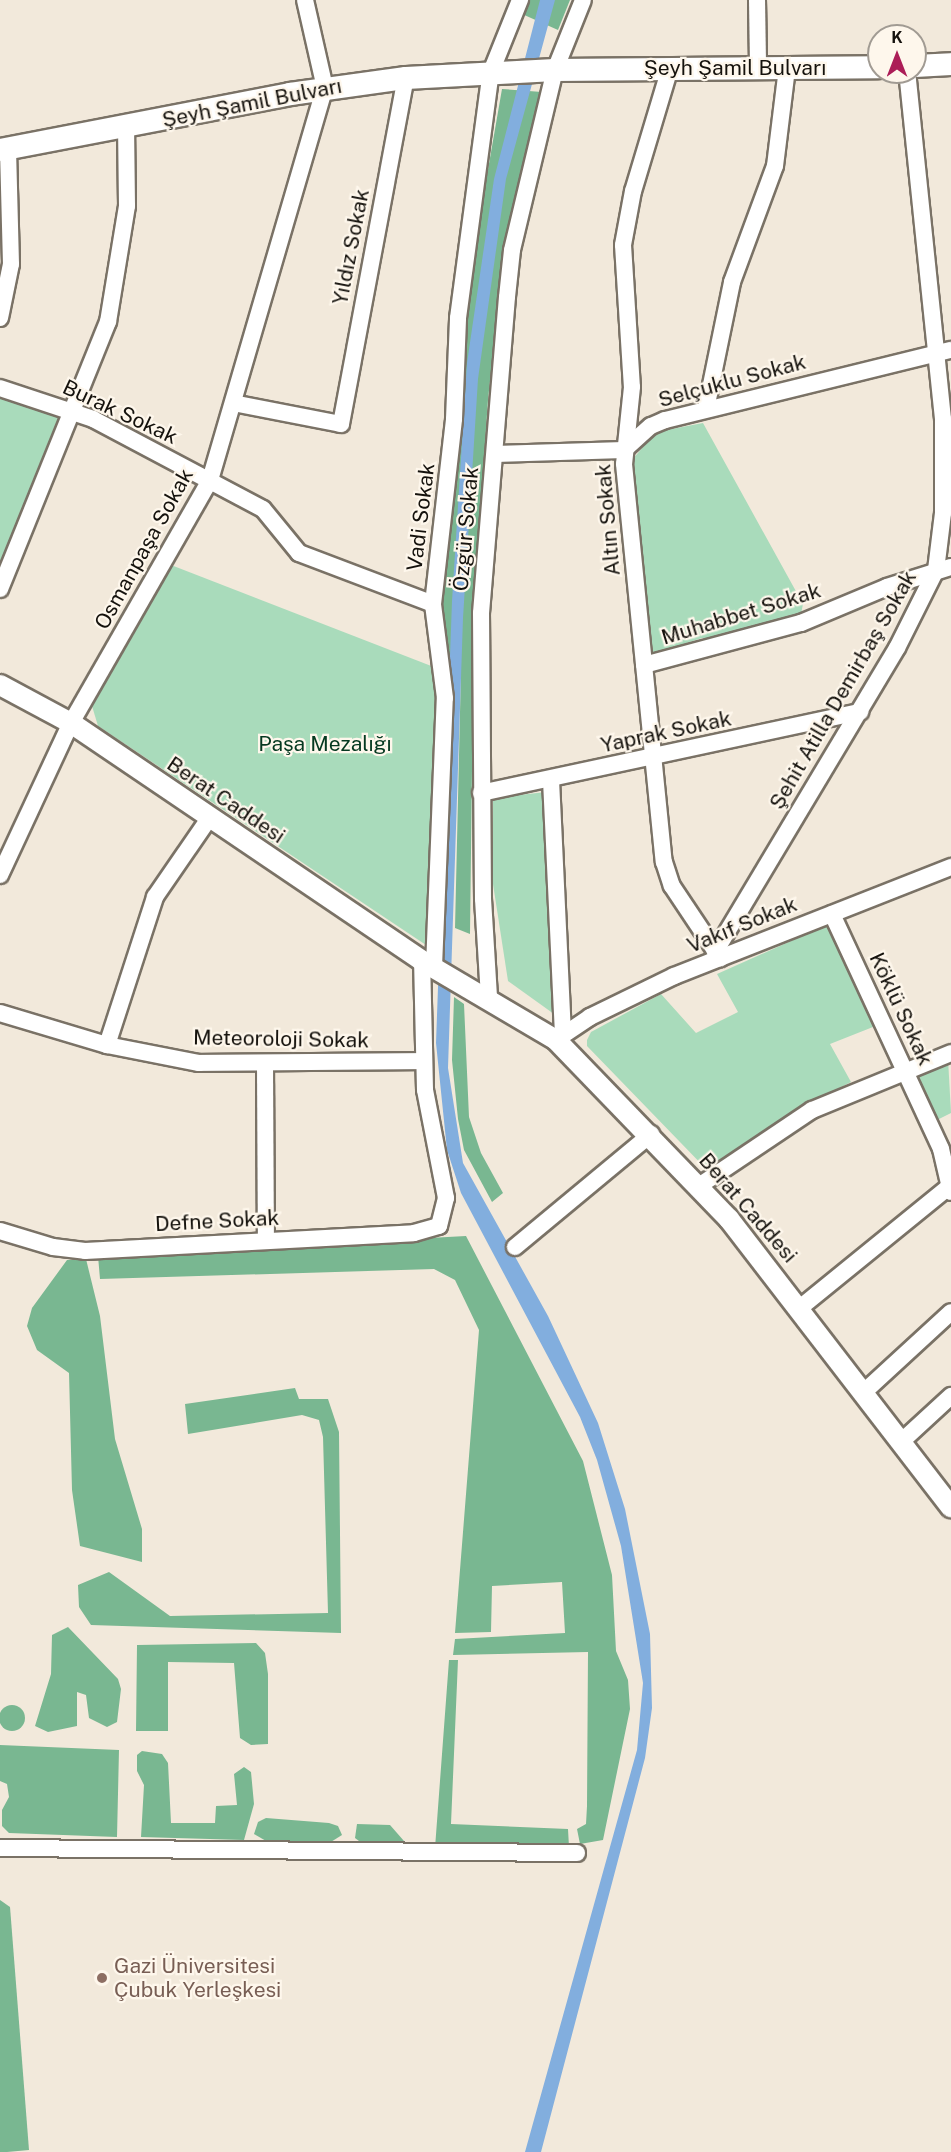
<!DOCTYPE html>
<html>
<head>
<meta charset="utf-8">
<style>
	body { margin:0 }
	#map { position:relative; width:951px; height:2152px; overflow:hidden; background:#f2e9db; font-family:"Public Sans",sans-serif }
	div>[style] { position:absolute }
	.green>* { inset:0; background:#a9dbbb }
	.forest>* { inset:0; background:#79b791 }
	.round { border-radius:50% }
	.water>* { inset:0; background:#82aede }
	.roads { filter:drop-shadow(2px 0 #7a7266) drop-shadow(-2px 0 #7a7266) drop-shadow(0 2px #7a7266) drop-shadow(0 -2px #7a7266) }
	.minor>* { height:16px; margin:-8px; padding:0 8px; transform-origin:8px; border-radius:8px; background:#fff }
	.tertiary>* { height:20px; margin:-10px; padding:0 10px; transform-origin:10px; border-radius:10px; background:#fff }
	.secondary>* { height:22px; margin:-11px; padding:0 11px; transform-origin:11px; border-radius:11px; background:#fff }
	.dots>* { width:16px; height:16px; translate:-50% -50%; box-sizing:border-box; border:3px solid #fef7ec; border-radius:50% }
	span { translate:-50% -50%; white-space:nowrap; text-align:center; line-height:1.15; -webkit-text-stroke:4.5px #fef7ec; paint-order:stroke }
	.street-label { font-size:21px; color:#15120d }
	.park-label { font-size:21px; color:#053920 }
	.education-label { font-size:21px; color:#785e54 }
	.left { translate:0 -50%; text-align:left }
	.north { position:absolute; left:867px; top:24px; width:60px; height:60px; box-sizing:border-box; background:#fef7ec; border:2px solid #a19b93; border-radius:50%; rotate:0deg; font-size:16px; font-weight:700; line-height:24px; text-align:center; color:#15120d }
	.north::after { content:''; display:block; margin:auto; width:21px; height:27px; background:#ac1d57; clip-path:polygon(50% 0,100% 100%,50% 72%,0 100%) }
</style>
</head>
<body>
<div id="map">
	<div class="green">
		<i style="clip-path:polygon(0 393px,70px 414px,0 570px)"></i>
		<i style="clip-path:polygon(703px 423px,803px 604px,801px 614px,730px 639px,702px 638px,653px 654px,631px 461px,656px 432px)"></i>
		<i style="clip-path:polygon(171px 565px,439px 669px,429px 947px,98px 726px,92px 706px)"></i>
		<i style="clip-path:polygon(546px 792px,554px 1014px,508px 981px,493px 884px,493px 798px)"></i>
		<i style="clip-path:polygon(829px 924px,878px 1025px,830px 1044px,851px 1082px,795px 1111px,710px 1173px,587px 1046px,587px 1040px,591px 1032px,661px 994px,696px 1033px,738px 1012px,717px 974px)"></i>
		<i style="clip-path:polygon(948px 1059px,951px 1113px,937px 1120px,915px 1074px)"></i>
	</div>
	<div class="forest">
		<i style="clip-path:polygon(527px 0,570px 0,558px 30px,522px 14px)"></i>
		<i style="clip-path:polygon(502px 89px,542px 92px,504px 249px,488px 400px,474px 605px,470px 934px,455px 928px,461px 669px,442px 667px,438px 619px,463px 313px)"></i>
		<i style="clip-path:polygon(454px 997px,464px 1004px,469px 1117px,481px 1153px,503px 1193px,492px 1202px,464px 1150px,458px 1119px,452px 1060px)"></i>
		<i style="clip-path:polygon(466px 1236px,583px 1461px,612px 1575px,616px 1651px,628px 1680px,630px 1709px,603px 1840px,580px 1844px,577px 1829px,586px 1824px,587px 1806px,588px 1652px,453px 1655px,455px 1639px,565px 1633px,562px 1582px,492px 1586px,491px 1632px,455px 1633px,479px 1330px,455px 1280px,434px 1269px,100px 1279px,98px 1256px)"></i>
		<i style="clip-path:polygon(86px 1259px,100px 1316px,115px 1439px,142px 1529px,142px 1562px,80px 1546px,72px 1490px,69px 1373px,37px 1350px,27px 1326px,32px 1308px,67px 1260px)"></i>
		<i style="clip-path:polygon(295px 1388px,299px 1399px,328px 1399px,339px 1432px,341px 1633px,91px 1625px,79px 1607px,78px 1585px,109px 1572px,170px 1616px,328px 1613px,323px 1437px,319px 1420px,302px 1415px,188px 1434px,185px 1404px)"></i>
		<i style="clip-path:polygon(68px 1627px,118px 1679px,121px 1689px,117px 1722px,107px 1727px,89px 1718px,86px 1695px,77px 1692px,77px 1726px,48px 1732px,35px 1726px,51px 1674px,52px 1635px)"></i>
		<i style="clip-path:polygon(256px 1643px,265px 1653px,268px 1674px,268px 1744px,251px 1745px,240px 1738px,234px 1663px,168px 1662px,168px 1731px,136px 1731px,137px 1645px)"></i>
		<i style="clip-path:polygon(449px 1660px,458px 1660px,451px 1824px,568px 1829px,569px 1847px,435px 1848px)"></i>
		<i class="round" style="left:-1px;top:1705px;width:26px;height:26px"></i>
		<i style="clip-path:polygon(0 1745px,119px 1750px,117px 1837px,9px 1833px,2px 1826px,2px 1810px,9px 1797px,7px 1784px,0 1781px)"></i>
		<i style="clip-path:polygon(142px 1751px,162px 1754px,168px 1763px,171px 1823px,215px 1823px,216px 1806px,237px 1805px,234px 1774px,244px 1767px,251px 1772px,254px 1804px,244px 1840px,141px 1837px,144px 1785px,137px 1771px,137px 1755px)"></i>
		<i style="clip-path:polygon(266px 1818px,329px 1823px,338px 1826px,342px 1835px,326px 1845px,273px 1845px,254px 1834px,258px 1822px)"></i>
		<i style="clip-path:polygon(357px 1824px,390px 1825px,404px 1841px,401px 1847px,367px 1847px,355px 1838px)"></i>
		<i style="clip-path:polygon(0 1900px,10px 1907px,29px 2150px,7px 2152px,0 2152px)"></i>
	</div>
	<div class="water">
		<i style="clip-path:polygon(540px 0,555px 0,506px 179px,478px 379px,463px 618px,448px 1068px,463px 1163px,548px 1316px,598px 1423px,625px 1509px,650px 1634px,652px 1708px,645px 1758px,541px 2152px,525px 2152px,637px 1750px,643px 1683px,621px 1546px,597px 1460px,580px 1417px,461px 1193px,447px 1150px,436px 1043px,452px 601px,467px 363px,494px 179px)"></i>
	</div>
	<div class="roads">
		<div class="minor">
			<i style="left:757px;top:0;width:67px;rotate:89.1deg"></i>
			<i style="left:670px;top:68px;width:128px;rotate:106.7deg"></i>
			<i style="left:633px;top:191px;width:55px;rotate:100.5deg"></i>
			<i style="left:623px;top:245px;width:142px;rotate:86.4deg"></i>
			<i style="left:632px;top:387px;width:77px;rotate:95.9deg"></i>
			<i style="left:624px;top:464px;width:400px;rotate:84.3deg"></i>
			<i style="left:664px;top:862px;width:25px;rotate:72deg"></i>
			<i style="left:672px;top:886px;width:87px;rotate:56.3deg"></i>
			<i style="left:0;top:318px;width:55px;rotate:-78.5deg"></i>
			<i style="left:11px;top:264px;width:115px;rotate:-91.5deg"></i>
			<i style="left:0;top:388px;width:98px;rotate:18.4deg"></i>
			<i style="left:93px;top:419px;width:192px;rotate:27.9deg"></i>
			<i style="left:263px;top:509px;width:57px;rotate:50.7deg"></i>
			<i style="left:299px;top:553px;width:143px;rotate:20.8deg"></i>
			<i style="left:233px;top:403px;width:110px;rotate:11deg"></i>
			<i style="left:341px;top:424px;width:352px;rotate:-79.4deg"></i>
			<i style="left:706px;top:409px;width:130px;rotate:-78.4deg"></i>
			<i style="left:732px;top:282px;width:124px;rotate:-69.7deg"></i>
			<i style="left:775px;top:166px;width:99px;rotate:-83deg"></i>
			<i style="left:495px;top:454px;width:129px;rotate:-1.8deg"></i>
			<i style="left:624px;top:450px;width:36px;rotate:-42deg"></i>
			<i style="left:651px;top:426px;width:15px;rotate:-23deg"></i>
			<i style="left:665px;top:420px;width:294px;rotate:-13.8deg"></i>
			<i style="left:0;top:589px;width:288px;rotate:-68deg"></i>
			<i style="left:108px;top:322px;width:118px;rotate:-80.7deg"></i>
			<i style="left:127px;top:206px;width:78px;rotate:-90.7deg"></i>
			<i style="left:644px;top:665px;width:163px;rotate:-15deg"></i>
			<i style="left:801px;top:623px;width:93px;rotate:-22.7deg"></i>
			<i style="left:887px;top:587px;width:67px;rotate:-17.4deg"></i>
			<i style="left:551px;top:780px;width:255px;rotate:87.3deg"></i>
			<i style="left:481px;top:793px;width:388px;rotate:-12.1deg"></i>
			<i style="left:0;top:875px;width:168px;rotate:-65deg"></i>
			<i style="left:71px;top:723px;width:280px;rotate:-60.2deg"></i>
			<i style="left:210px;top:480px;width:409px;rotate:-73.7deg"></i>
			<i style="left:325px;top:88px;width:90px;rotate:-102.8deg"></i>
			<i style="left:832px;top:914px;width:259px;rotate:65.1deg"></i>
			<i style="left:941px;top:1149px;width:44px;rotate:76.9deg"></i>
			<i style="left:715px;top:952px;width:354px;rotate:-59.1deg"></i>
			<i style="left:897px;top:648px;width:87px;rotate:-63.4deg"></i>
			<i style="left:936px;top:570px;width:57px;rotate:-83deg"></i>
			<i style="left:943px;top:513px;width:94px;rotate:-90deg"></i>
			<i style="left:943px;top:419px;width:349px;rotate:-95.9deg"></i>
			<i style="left:434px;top:967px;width:269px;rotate:-87.7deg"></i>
			<i style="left:445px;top:698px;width:95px;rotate:-97.3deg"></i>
			<i style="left:433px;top:604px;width:186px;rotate:-83.5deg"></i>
			<i style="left:454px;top:419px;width:101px;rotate:-87.7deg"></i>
			<i style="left:458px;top:318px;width:248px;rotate:-82.4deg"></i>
			<i style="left:491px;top:72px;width:78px;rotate:-68.1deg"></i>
			<i style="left:489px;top:997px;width:98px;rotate:-93.5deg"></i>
			<i style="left:483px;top:899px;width:286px;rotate:-90.4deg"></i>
			<i style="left:481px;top:613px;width:317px;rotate:-85.3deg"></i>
			<i style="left:507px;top:297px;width:47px;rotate:-83.9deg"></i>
			<i style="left:512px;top:250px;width:185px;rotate:-76.6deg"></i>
			<i style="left:555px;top:70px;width:75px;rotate:-68.2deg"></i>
			<i style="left:0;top:1013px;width:112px;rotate:16.7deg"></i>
			<i style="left:107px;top:1045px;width:94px;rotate:11.1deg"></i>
			<i style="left:199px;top:1063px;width:224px;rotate:-0.5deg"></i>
			<i style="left:556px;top:1040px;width:41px;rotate:-34.1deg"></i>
			<i style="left:590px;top:1017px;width:93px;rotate:-26deg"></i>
			<i style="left:674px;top:976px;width:298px;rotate:-21.5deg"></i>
			<i style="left:107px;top:1045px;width:156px;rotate:-72deg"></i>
			<i style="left:155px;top:897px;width:97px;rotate:-55.5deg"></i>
			<i style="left:265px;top:1065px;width:176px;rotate:89.7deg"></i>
			<i style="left:699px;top:1186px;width:136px;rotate:-33.9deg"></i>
			<i style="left:812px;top:1110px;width:150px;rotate:-22.3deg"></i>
			<i style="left:0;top:1231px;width:55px;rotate:16.8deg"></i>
			<i style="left:53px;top:1247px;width:32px;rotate:7deg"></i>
			<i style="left:85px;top:1251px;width:329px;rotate:-3.1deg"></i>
			<i style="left:414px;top:1233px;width:26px;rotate:-16deg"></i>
			<i style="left:439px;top:1226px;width:29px;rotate:-76deg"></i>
			<i style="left:446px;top:1198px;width:110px;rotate:-101deg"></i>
			<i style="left:425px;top:1090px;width:129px;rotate:-91.3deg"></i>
			<i style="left:515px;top:1247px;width:177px;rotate:-39.7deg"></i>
			<i style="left:801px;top:1307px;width:193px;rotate:-39.1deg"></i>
			<i style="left:864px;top:1392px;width:118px;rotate:-42.6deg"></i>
			<i style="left:902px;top:1441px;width:67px;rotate:-42.6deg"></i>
			<i style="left:0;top:1848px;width:577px;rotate:0.5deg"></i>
		</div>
		<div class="tertiary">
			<i style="left:0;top:685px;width:81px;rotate:28.2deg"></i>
			<i style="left:71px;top:723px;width:424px;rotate:34.1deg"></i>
			<i style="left:422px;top:961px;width:156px;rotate:30.5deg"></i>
			<i style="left:556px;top:1040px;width:249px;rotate:46deg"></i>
			<i style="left:729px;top:1219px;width:364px;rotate:52.4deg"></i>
		</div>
		<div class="secondary">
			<i style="left:915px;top:66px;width:36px;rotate:-3deg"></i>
			<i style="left:0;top:150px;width:295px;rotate:-10.9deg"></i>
			<i style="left:290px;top:94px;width:117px;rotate:-7.9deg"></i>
			<i style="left:406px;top:78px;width:149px;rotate:-3.1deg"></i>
			<i style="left:555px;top:70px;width:324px;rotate:-0.5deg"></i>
		</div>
	</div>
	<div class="dots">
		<i style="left:102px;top:1978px;background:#8d6e63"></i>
	</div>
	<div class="street-label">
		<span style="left:735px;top:68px">Şeyh Şamil Bulvarı</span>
		<span style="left:252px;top:103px;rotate:-11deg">Şeyh Şamil Bulvarı</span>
		<span style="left:351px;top:247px;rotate:-79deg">Yıldız Sokak</span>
		<span style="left:732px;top:381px;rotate:-15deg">Selçuklu Sokak</span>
		<span style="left:120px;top:412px;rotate:25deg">Burak Sokak</span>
		<span style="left:421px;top:517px;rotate:-83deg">Vadi Sokak</span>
		<span style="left:608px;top:520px;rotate:-95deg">Altın Sokak</span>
		<span style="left:466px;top:529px;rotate:-85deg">Özgür Sokak</span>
		<span style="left:144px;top:549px;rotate:-61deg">Osmanpaşa Sokak</span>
		<span style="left:741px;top:614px;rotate:-17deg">Muhabbet Sokak</span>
		<span style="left:843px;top:690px;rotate:-60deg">Şehit Atilla Demirbaş Sokak</span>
		<span style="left:666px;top:732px;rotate:-12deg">Yaprak Sokak</span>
		<span style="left:226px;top:800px;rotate:34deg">Berat Caddesi</span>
		<span style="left:742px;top:925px;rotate:-22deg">Vakıf Sokak</span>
		<span style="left:901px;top:1009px;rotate:65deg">Köklü Sokak</span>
		<span style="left:281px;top:1039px;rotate:1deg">Meteoroloji Sokak</span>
		<span style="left:748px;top:1208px;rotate:49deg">Berat Caddesi</span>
		<span style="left:217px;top:1221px;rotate:-3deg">Defne Sokak</span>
	</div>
	<div class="park-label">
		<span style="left:325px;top:744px">Paşa Mezalığı</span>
	</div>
	<div class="education-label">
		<span class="left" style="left:114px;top:1978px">Gazi Üniversitesi<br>Çubuk Yerleşkesi</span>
	</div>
	<div class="north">K</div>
</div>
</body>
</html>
